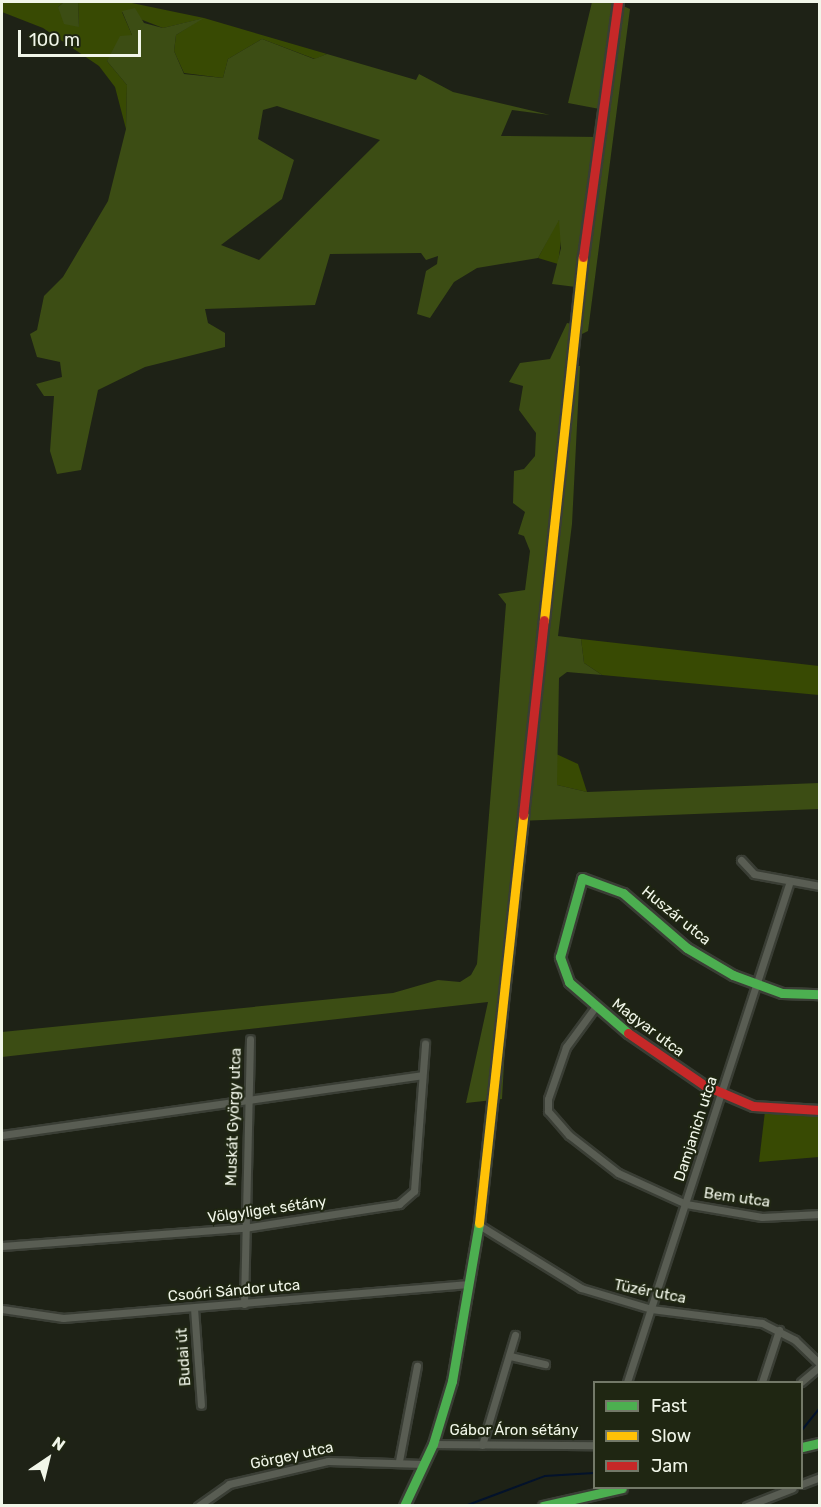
<!DOCTYPE html>
<html>
<head>
<meta charset="utf-8">
<style>
	body { margin:0 }
	#map { position:relative; width:821px; height:1507px; overflow:hidden; background:#1e2216; font-family:Rubik,sans-serif }
	div>[style] { position:absolute }
	.green>* { inset:0; background:#384a03 }
	.forest>* { inset:0; background:#3c4d14 }
	.stream>* { height:2px; margin:-1px; padding:0 1px; transform-origin:1px; border-radius:1px; background:#03122b }
	.roads { filter:drop-shadow(2px 0 #3a3e35) drop-shadow(-2px 0 #3a3e35) drop-shadow(0 2px #3a3e35) drop-shadow(0 -2px #3a3e35) }
	.street>* { height:7px; margin:-3.5px; padding:0 3.5px; transform-origin:3.5px; border-radius:3.5px; background:#595d53 }
	.fast>* { height:9px; margin:-4.5px; padding:0 4.5px; transform-origin:4.5px; border-radius:4.5px; background:#4caf50 }
	.slow>* { height:9px; margin:-4.5px; padding:0 4.5px; transform-origin:4.5px; border-radius:4.5px; background:#ffc107 }
	.jam>* { height:9px; margin:-4.5px; padding:0 4.5px; transform-origin:4.5px; border-radius:4.5px; background:#c62828 }
	span { translate:-50% -50%; white-space:nowrap; text-align:center; line-height:1.15; -webkit-text-stroke:4.5px #1f2612; paint-order:stroke }
	.street-label { font-size:15px; color:#f1f6e9 }
	.frame { position:absolute; inset:0; border:3px solid #f1f6e9; pointer-events:none }
	.legend { position:absolute; left:593px; top:1381px; width:210px; height:108px; box-sizing:border-box; background:#1f2612; border:2px solid #737968; margin:0; padding:8px 10px; list-style:none; font-size:18px; color:#f1f6e9 }
	.legend li { display:flex; align-items:center; gap:12px; height:30px }
	.legend b { width:30px; border:2px solid #737968 }
	.north { position:absolute; left:18px; top:1429px; width:60px; height:60px; -webkit-text-stroke:4px #1f2612; paint-order:stroke; rotate:35deg; font-size:16px; font-weight:700; line-height:24px; text-align:center; color:#f1f6e9 }
	.north::after { content:''; display:block; margin:auto; width:21px; height:27px; background:#f1f6e9; clip-path:polygon(50% 0,100% 100%,50% 72%,0 100%) }
	.scale { position:absolute; left:18px; top:30px; width:123px; height:27px; box-sizing:border-box; border:3px solid #f1f6e9; border-top:0; padding-left:8px; font-size:18px; line-height:21px; white-space:nowrap; color:#f1f6e9; -webkit-text-stroke:4px #1f2612; paint-order:stroke }
</style>
</head>
<body>
<div id="map">
	<div class="green">
		<i style="clip-path:polygon(2px 2px,64px 2px,58px 7px,79px 27px,78px 2px,127px 2px,204px 18px,327px 54px,315px 59px,262px 39px,228px 59px,223px 78px,184px 73px,174px 51px,176px 35px,201px 19px,163px 28px,122px 12px,132px 35px,107px 61px,127px 85px,126px 129px,115px 87px,99px 66px,43px 28px,2px 12px)"></i>
		<i style="clip-path:polygon(558px 220px,563px 225px,558px 264px,538px 258px)"></i>
		<i style="clip-path:polygon(581px 639px,819px 666px,819px 695px,602px 675px,584px 663px)"></i>
		<i style="clip-path:polygon(554px 753px,578px 764px,587px 792px,557px 785px)"></i>
		<i style="clip-path:polygon(765px 1111px,819px 1112px,819px 1157px,759px 1162px)"></i>
	</div>
	<div class="forest">
		<i style="clip-path:polygon(64px 2px,78px 2px,79px 27px,64px 24px,58px 7px)"></i>
		<i style="clip-path:polygon(evenodd,592px 2px,614px 2px,630px 9px,588px 331px,580px 335px,584px 288px,552px 284px,561px 248px,559px 220px,538px 258px,477px 268px,454px 282px,430px 318px,417px 314px,426px 271px,437px 264px,438px 256px,426px 260px,421px 253px,330px 254px,315px 305px,205px 309px,208px 323px,225px 333px,225px 347px,145px 367px,98px 390px,81px 470px,57px 474px,50px 451px,54px 396px,44px 396px,36px 384px,62px 377px,60px 362px,37px 357px,30px 334px,37px 330px,44px 296px,63px 277px,108px 201px,126px 129px,127px 85px,107px 61px,120px 36px,132px 35px,122px 11px,135px 8px,144px 23px,163px 28px,204px 18px,176px 35px,174px 51px,184px 74px,223px 78px,228px 59px,262px 39px,314px 59px,327px 54px,416px 80px,419px 74px,453px 92px,550px 115px,512px 110px,501px 136px,600px 137px,605px 110px,568px 103px,592px 2px,277px 106px,380px 140px,259px 260px,221px 245px,282px 199px,294px 160px,258px 139px,263px 110px,277px 106px)"></i>
		<i style="clip-path:polygon(567px 323px,572px 324px,569px 366px,580px 366px,572px 524px,558px 636px,581px 639px,584px 663px,602px 675px,567px 672px,559px 678px,557px 785px,587px 792px,819px 783px,819px 809px,518px 821px,502px 1099px,466px 1103px,488px 1002px,2px 1057px,2px 1032px,393px 993px,438px 980px,460px 982px,471px 975px,477px 964px,506px 604px,498px 594px,525px 590px,530px 551px,524px 536px,518px 534px,525px 512px,513px 503px,514px 471px,524px 469px,535px 456px,536px 433px,519px 410px,523px 386px,509px 382px,520px 363px,550px 359px)"></i>
	</div>
	<div class="stream">
		<i style="left:802px;top:1430px;width:28px;rotate:-51deg"></i>
		<i style="left:465px;top:1506px;width:85px;rotate:-20.6deg"></i>
		<i style="left:545px;top:1476px;width:49px;rotate:-3.5deg"></i>
	</div>
	<div class="roads">
		<div class="street">
			<i style="left:741px;top:860px;width:19px;rotate:47deg"></i>
			<i style="left:754px;top:874px;width:67px;rotate:10.3deg"></i>
			<i style="left:596px;top:1006px;width:51px;rotate:126.2deg"></i>
			<i style="left:566px;top:1047px;width:55px;rotate:109.1deg"></i>
			<i style="left:548px;top:1099px;width:12px;rotate:90deg"></i>
			<i style="left:548px;top:1111px;width:32px;rotate:49deg"></i>
			<i style="left:569px;top:1135px;width:62px;rotate:37.8deg"></i>
			<i style="left:618px;top:1173px;width:75px;rotate:24.5deg"></i>
			<i style="left:686px;top:1204px;width:77px;rotate:9.7deg"></i>
			<i style="left:762px;top:1217px;width:58px;rotate:-3deg"></i>
			<i style="left:2px;top:1135px;width:424px;rotate:-8.1deg"></i>
			<i style="left:479px;top:1225px;width:120px;rotate:31.7deg"></i>
			<i style="left:581px;top:1288px;width:73px;rotate:16.7deg"></i>
			<i style="left:651px;top:1309px;width:112px;rotate:7.2deg"></i>
			<i style="left:762px;top:1323px;width:37px;rotate:27deg"></i>
			<i style="left:795px;top:1340px;width:35px;rotate:44deg"></i>
			<i style="left:2px;top:1246px;width:243px;rotate:-4.3deg"></i>
			<i style="left:244px;top:1228px;width:157px;rotate:-8.8deg"></i>
			<i style="left:399px;top:1204px;width:20px;rotate:-41deg"></i>
			<i style="left:414px;top:1191px;width:148px;rotate:-85.7deg"></i>
			<i style="left:244px;top:1304px;width:265px;rotate:-88.7deg"></i>
			<i style="left:194px;top:1308px;width:97px;rotate:85.9deg"></i>
			<i style="left:2px;top:1309px;width:62px;rotate:8.4deg"></i>
			<i style="left:63px;top:1318px;width:407px;rotate:-4.8deg"></i>
			<i style="left:510px;top:1356px;width:36px;rotate:13deg"></i>
			<i style="left:627px;top:1382px;width:524px;rotate:-71.98deg"></i>
			<i style="left:762px;top:1382px;width:55px;rotate:-71.9deg"></i>
			<i style="left:801px;top:1382px;width:25px;rotate:-40deg"></i>
			<i style="left:433px;top:1444px;width:161px;rotate:0.4deg"></i>
			<i style="left:482px;top:1445px;width:115px;rotate:-73.3deg"></i>
			<i style="left:399px;top:1461px;width:97px;rotate:-79.3deg"></i>
			<i style="left:802px;top:1484px;width:19px;rotate:-21deg"></i>
			<i style="left:198px;top:1506px;width:38px;rotate:-35deg"></i>
			<i style="left:229px;top:1484px;width:102px;rotate:-13.1deg"></i>
			<i style="left:328px;top:1461px;width:95px;rotate:1.8deg"></i>
			<i style="left:747px;top:1506px;width:49px;rotate:-21.4deg"></i>
		</div>
		<div class="fast">
			<i style="left:628px;top:1033px;width:78px;rotate:-139.2deg"></i>
			<i style="left:569px;top:982px;width:27px;rotate:-110deg"></i>
			<i style="left:560px;top:957px;width:82px;rotate:-74.4deg"></i>
			<i style="left:582px;top:878px;width:44px;rotate:20.1deg"></i>
			<i style="left:623px;top:893px;width:84px;rotate:40.7deg"></i>
			<i style="left:687px;top:948px;width:53px;rotate:30.4deg"></i>
			<i style="left:733px;top:975px;width:52px;rotate:20.2deg"></i>
			<i style="left:782px;top:993px;width:38px;rotate:2deg"></i>
			<i style="left:802px;top:1447px;width:18px;rotate:-13deg"></i>
			<i style="left:404px;top:1506px;width:68px;rotate:-64.9deg"></i>
			<i style="left:433px;top:1444px;width:66px;rotate:-73.2deg"></i>
			<i style="left:452px;top:1381px;width:160px;rotate:-80.3deg"></i>
			<i style="left:543px;top:1506px;width:81px;rotate:-12.8deg"></i>
		</div>
		<div class="slow">
			<i style="left:544px;top:620px;width:365px;rotate:-83.9deg"></i>
			<i style="left:479px;top:1223px;width:410px;rotate:-83.8deg"></i>
		</div>
		<div class="jam">
			<i style="left:583px;top:257px;width:257px;rotate:-82.2deg"></i>
			<i style="left:523px;top:815px;width:196px;rotate:-83.9deg"></i>
			<i style="left:628px;top:1033px;width:92px;rotate:34.4deg"></i>
			<i style="left:704px;top:1085px;width:53px;rotate:23.2deg"></i>
			<i style="left:753px;top:1106px;width:67px;rotate:3.4deg"></i>
		</div>
	</div>
	<div class="street-label">
		<span style="left:676px;top:916px;rotate:39deg">Huszár utca</span>
		<span style="left:648px;top:1028px;rotate:37deg">Magyar utca</span>
		<span style="left:234px;top:1117px;rotate:-88deg">Muskát György utca</span>
		<span style="left:696px;top:1129px;rotate:-72deg">Damjanich utca</span>
		<span style="left:737px;top:1198px;rotate:8deg">Bem utca</span>
		<span style="left:267px;top:1210px;rotate:-8deg">Völgyliget sétány</span>
		<span style="left:234px;top:1291px;rotate:-5deg">Csoóri Sándor utca</span>
		<span style="left:650px;top:1292px;rotate:11deg">Tüzér utca</span>
		<span style="left:184px;top:1357px;rotate:-94deg">Budai út</span>
		<span style="left:514px;top:1431px">Gábor Áron sétány</span>
		<span style="left:292px;top:1456px;rotate:-12deg">Görgey utca</span>
	</div>
	<div class="frame"></div>
	<ul class="legend">
	<li><b style="height:8px;background:#4caf50"></b>Fast</li>
	<li><b style="height:8px;background:#ffc107"></b>Slow</li>
	<li><b style="height:8px;background:#c62828"></b>Jam</li>
	</ul>
	<div class="north">N</div>
	<div class="scale">100 m</div>
</div>
</body>
</html>
